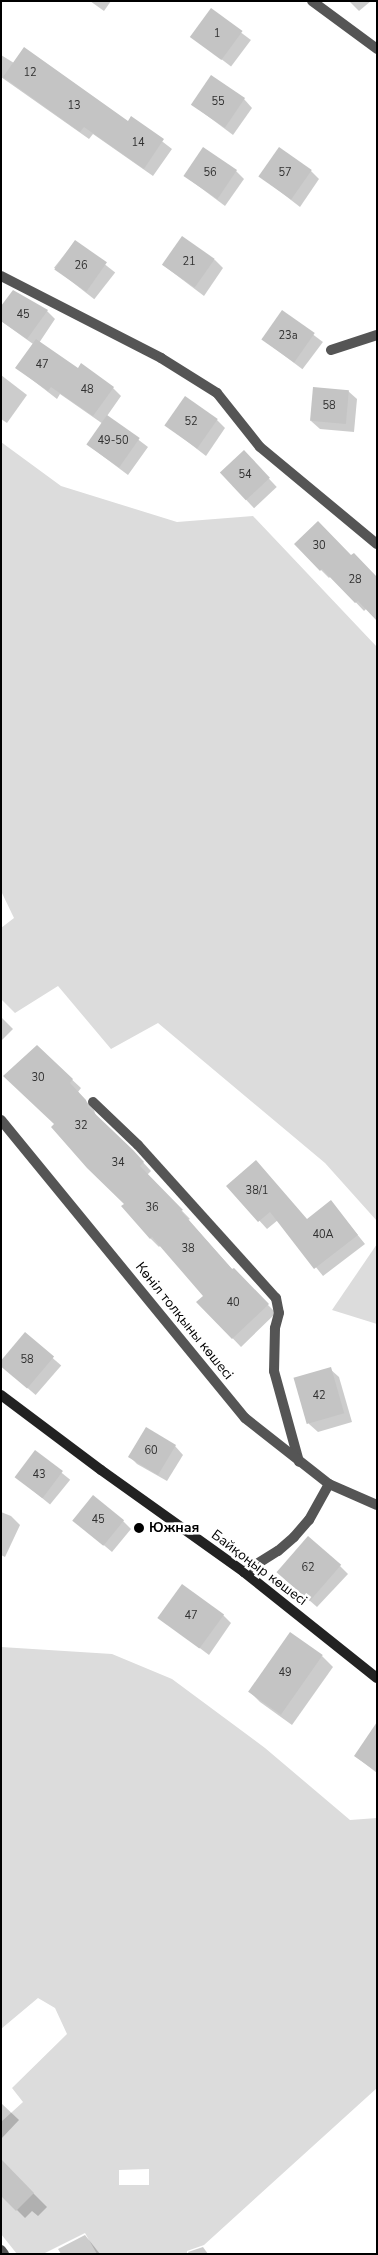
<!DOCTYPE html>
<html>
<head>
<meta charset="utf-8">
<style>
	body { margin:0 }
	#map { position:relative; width:378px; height:2255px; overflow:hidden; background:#fff; font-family:"Nunito Sans",sans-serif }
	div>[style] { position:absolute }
	.green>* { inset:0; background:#dcdcdc }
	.shadow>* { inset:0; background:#0003; transform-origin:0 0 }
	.building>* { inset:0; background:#c4c4c4; transform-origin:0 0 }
	.lane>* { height:10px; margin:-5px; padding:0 5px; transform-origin:5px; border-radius:5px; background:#555 }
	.street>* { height:10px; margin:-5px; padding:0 5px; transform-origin:5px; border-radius:5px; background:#555 }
	.secondary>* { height:10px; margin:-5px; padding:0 5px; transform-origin:5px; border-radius:5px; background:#222 }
	.dots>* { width:14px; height:14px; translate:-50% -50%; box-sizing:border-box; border:2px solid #fff; border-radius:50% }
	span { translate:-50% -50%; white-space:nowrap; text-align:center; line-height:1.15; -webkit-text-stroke:5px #fff; paint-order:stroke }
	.number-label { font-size:11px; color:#313131 }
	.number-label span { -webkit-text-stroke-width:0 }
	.street-label { font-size:14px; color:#000 }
	.poi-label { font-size:14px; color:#000; font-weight:700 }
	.left { translate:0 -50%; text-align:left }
	.frame { position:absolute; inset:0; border:2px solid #000; pointer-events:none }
</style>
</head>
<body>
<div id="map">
	<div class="green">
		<i style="clip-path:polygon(1px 442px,61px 486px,177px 522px,253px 516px,377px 647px,377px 1221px,325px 1163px,158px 1023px,111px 1049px,58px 986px,15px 1013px,1px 999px,1px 928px,14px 918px,1px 891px)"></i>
		<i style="clip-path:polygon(377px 1244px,377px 1324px,332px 1310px)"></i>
		<i style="clip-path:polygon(evenodd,1px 1647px,112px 1654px,172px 1679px,265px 1748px,350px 1820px,377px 1818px,377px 2088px,204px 2245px,187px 2251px,187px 2254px,97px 2254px,85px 2233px,43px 2254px,17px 2254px,1px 2234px,1px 2122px,23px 2102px,12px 2088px,67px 2034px,55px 2008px,38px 1998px,1px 2029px,1px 1647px,149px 2169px,149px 2185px,119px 2185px,119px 2170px,149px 2169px)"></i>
	</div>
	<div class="shadow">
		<i style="clip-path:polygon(90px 1px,111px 1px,104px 11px)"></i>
		<i style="clip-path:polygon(349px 1px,371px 1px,359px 11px)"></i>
		<i style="left:211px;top:10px;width:50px;height:33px;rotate:37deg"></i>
		<i style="clip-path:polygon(1px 55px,14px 63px,128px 123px,132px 118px,172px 149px,153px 176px,93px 134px,89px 139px,1px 77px)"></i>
		<i style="clip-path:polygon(244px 99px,252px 108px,233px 135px,193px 105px)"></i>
		<i style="clip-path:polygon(236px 171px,244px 179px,225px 206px,185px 176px)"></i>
		<i style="clip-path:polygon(311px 171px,319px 179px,300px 207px,260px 176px)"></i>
		<i style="left:75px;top:241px;width:51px;height:34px;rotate:38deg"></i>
		<i style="clip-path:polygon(215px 260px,223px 268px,204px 296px,163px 265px)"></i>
		<i style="clip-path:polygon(47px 311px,55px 319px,39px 343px,78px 370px,113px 388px,121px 396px,107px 416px,148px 447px,128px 475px,88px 445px,103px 424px,60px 394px,57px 399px,17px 368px,33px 344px,1px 321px)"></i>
		<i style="left:283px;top:312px;width:50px;height:34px;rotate:37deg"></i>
		<i style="clip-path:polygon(1px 375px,27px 395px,7px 423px,1px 419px)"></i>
		<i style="clip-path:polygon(348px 391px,357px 399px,354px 432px,320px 429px,311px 421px)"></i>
		<i style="clip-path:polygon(217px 420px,225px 428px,206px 456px,166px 425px)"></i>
		<i style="left:244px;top:452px;width:48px;height:31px;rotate:47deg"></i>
		<i style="clip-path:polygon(318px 522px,367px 608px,364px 611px,331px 576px,329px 578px,321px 570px)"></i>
		<i style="clip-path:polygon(1px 1017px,13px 1029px,1px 1041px)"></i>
		<i style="clip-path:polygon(37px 1047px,81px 1088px,78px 1092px,94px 1110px,96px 1116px,141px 1160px,151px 1171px,147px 1175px,190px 1219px,188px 1220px,233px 1270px,276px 1313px,241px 1347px,198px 1302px,205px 1296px,161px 1245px,159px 1247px,151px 1239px,123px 1206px,125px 1204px,56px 1124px)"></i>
		<i style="clip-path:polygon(228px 1186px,307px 1220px,331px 1202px,365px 1244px,323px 1276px,278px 1220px,267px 1229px)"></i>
		<i style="left:25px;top:1334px;width:48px;height:39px;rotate:41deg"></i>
		<i style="clip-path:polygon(330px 1369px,339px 1377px,352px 1422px,318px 1432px,309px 1424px,296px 1379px)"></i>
		<i style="clip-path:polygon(175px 1446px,183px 1455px,167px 1481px,137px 1464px,129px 1456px)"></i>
		<i style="left:36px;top:1452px;width:44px;height:32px;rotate:39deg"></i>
		<i style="clip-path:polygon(1px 1512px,11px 1516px,20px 1525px,5px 1557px,1px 1555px)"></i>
		<i style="clip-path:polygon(74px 1520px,123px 1521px,131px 1529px,112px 1552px)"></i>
		<i style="clip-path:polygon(340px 1566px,348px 1574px,317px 1607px,285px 1579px)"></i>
		<i style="clip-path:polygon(223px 1615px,231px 1623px,209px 1655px,160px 1618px)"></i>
		<i style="clip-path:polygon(322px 1656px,333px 1667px,292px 1725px,260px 1702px,249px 1691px)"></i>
		<i style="clip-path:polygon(377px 1725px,377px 1773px,355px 1756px)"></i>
		<i style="clip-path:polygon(1px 2103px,19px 2120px,1px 2139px)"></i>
		<i style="clip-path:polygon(1px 2161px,47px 2207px,38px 2216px,32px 2211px,25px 2218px,1px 2194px)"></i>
		<i style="clip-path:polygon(85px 2235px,100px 2254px,61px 2254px,58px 2249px)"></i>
		<i style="clip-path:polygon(203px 2247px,208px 2254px,189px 2254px,188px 2252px)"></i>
	</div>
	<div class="building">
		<i style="left:211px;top:8px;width:39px;height:36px;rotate:36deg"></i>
		<i style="clip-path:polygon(24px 47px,128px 121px,131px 116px,164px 139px,144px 169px,84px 127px,80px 132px,3px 77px)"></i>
		<i style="left:211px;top:75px;width:41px;height:36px;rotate:34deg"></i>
		<i style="left:203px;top:147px;width:41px;height:35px;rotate:34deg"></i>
		<i style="left:279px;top:147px;width:40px;height:36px;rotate:35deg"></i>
		<i style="left:182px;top:236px;width:40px;height:35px;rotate:35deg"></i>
		<i style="left:75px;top:240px;width:39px;height:36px;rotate:35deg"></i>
		<i style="clip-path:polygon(13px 290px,48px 310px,27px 339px,1px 321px,1px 306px)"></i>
		<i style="left:282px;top:310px;width:40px;height:36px;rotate:35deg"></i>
		<i style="clip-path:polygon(36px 339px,78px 368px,81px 363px,114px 387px,93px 416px,51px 387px,48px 391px,15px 368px)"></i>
		<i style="left:313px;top:387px;width:36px;height:34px;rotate:5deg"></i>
		<i style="left:185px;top:396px;width:40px;height:36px;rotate:35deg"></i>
		<i style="left:107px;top:415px;width:40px;height:36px;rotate:35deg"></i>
		<i style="left:244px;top:450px;width:38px;height:33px;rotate:47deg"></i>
		<i style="clip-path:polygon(318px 521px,351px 555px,354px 553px,377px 577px,377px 621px,358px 601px,355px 603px,322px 569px,320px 571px,294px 544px)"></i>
		<i style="clip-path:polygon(37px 1045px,73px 1079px,70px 1083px,86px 1100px,88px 1107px,133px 1150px,144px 1162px,140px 1166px,183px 1210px,181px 1211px,232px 1269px,234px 1268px,269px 1304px,232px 1339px,196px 1302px,203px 1296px,152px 1237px,150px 1239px,121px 1206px,124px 1204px,87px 1168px,51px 1127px,54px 1124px,3px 1076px)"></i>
		<i style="clip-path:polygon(256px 1160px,307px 1219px,331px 1200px,358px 1235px,314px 1269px,270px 1212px,258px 1222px,226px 1186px)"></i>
		<i style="left:25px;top:1332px;width:38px;height:42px;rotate:40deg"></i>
		<i style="left:331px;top:1367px;width:48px;height:39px;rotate:74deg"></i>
		<i style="left:146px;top:1427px;width:35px;height:35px;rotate:31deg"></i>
		<i style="left:35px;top:1450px;width:35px;height:34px;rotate:37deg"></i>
		<i style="left:93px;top:1495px;width:40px;height:33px;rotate:39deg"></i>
		<i style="left:308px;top:1536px;width:44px;height:48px;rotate:41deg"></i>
		<i style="left:182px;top:1584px;width:52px;height:42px;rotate:36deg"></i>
		<i style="left:290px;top:1632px;width:40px;height:73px;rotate:35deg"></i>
		<i style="clip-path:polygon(377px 1722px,377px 1772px,354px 1756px)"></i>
		<i style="clip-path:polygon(1px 2159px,34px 2193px,16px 2211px,1px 2196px)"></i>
	</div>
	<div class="lane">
		<i style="left:1px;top:276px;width:180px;rotate:27.1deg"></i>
		<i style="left:161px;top:358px;width:66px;rotate:32deg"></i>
		<i style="left:217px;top:393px;width:69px;rotate:51.5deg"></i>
		<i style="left:260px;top:447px;width:152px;rotate:39.7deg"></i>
		<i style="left:331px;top:350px;width:48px;rotate:-18.1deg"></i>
	</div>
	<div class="street">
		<i style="left:312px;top:1px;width:81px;rotate:36.4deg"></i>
		<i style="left:93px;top:1102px;width:62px;rotate:43.7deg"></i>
		<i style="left:138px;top:1145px;width:206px;rotate:48deg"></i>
		<i style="left:276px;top:1298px;width:15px;rotate:79deg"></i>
		<i style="left:279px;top:1313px;width:16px;rotate:105deg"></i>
		<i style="left:275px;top:1328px;width:43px;rotate:91.3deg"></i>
		<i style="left:274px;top:1371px;width:94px;rotate:74.6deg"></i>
		<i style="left:1px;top:1120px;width:385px;rotate:50.7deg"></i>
		<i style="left:245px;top:1418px;width:107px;rotate:38.2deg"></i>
		<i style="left:329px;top:1484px;width:52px;rotate:23.6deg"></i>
		<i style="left:244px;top:1572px;width:40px;rotate:-32deg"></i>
		<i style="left:278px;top:1551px;width:21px;rotate:-41deg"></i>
		<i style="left:294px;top:1537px;width:23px;rotate:-49deg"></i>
		<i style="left:309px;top:1520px;width:41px;rotate:-60.9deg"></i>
		<i style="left:1px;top:2250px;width:5px;rotate:53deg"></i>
	</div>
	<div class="secondary">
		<i style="left:1px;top:1395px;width:125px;rotate:36.9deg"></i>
		<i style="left:101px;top:1470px;width:176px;rotate:35.5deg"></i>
		<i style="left:244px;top:1572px;width:170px;rotate:38.6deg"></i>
	</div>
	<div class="dots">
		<i style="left:139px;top:1528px;background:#000"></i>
	</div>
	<div class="number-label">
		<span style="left:217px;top:34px">1</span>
		<span style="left:30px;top:73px">12</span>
		<span style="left:218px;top:102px">55</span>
		<span style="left:74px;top:106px">13</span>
		<span style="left:138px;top:143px">14</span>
		<span style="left:210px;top:173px">56</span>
		<span style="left:285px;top:173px">57</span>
		<span style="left:189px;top:262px">21</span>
		<span style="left:81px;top:266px">26</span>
		<span style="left:23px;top:315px">45</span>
		<span style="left:288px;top:336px">23а</span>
		<span style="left:42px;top:365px">47</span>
		<span style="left:87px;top:390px">48</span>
		<span style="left:329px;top:406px">58</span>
		<span style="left:191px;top:422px">52</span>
		<span style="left:113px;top:441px">49-50</span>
		<span style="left:245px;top:475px">54</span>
		<span style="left:319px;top:546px">30</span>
		<span style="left:355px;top:580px">28</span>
		<span style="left:38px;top:1078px">30</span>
		<span style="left:81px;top:1126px">32</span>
		<span style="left:118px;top:1163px">34</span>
		<span style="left:257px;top:1191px">38/1</span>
		<span style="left:152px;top:1208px">36</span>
		<span style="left:323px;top:1235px">40А</span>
		<span style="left:188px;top:1249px">38</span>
		<span style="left:233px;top:1303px">40</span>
		<span style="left:27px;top:1360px">58</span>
		<span style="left:319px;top:1396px">42</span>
		<span style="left:151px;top:1451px">60</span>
		<span style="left:39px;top:1475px">43</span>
		<span style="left:98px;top:1520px">45</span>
		<span style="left:308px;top:1568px">62</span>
		<span style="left:191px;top:1616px">47</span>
		<span style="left:285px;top:1673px">49</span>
	</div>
	<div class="street-label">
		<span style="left:184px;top:1321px;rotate:51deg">Көніл толқыны көшесі</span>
		<span style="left:259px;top:1568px;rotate:37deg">Байқоңыр көшесі</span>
	</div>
	<div class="poi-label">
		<span class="left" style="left:149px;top:1528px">Южная</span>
	</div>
	<div class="frame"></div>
</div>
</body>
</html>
